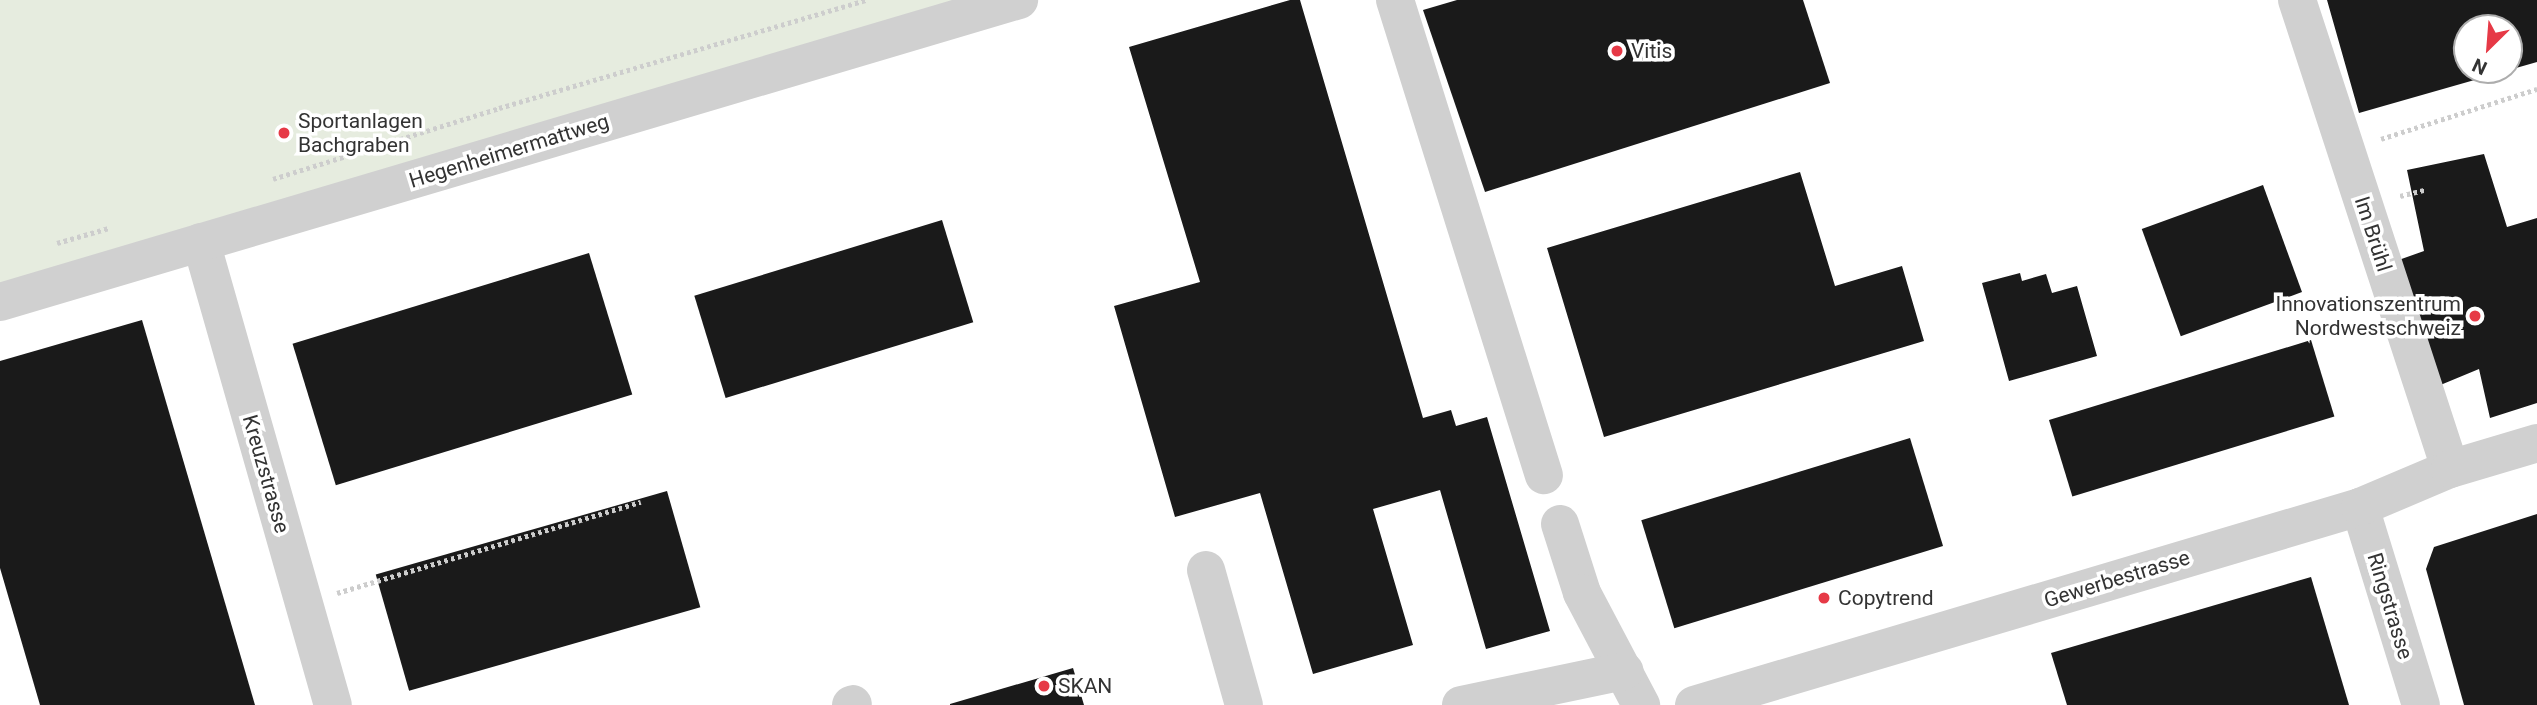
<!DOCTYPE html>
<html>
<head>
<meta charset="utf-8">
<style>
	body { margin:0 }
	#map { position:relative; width:2537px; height:705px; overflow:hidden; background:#fff; font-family:Roboto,sans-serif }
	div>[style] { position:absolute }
	.green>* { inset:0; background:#e6ecdf }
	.building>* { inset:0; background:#1a1a1a; transform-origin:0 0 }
	.path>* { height:4.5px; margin-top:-2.25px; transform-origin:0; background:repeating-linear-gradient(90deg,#cdcdcd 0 3.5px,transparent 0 7px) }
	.minor>* { height:38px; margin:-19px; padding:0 19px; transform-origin:19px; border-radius:19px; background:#d0d0d0 }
	.dots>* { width:19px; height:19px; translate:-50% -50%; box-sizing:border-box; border:4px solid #fff; border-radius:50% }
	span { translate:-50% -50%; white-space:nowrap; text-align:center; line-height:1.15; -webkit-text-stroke:7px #fff; paint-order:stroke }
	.poi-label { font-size:21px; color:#333 }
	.left { translate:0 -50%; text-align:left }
	.right { translate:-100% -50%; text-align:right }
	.street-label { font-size:21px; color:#333 }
	.north { position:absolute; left:2453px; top:14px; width:70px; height:70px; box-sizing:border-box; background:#fff; border:2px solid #adadad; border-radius:50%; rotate:205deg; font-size:19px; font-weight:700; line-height:28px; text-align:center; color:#333 }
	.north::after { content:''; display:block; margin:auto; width:24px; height:32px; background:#e63946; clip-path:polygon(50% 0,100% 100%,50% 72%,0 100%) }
</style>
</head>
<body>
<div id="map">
	<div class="green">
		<i style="clip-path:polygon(0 0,1019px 0,0 302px)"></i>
	</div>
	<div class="building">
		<i style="clip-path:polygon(1290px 0,1300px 0,1423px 418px,1451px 410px,1456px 426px,1487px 417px,1550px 631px,1486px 649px,1440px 490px,1373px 509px,1413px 645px,1313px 674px,1260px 493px,1175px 517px,1114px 306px,1200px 282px,1129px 47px)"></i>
		<i style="clip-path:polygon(1457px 0,1803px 0,1830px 83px,1485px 192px,1423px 10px)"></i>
		<i style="clip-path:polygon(2327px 0,2537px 0,2537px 62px,2509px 70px,2509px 28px,2467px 28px,2467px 70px,2506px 71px,2359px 113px)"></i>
		<i style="clip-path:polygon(2484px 154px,2507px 227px,2537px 218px,2537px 403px,2490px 418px,2479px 369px,2438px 386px,2393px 262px,2424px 251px,2407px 170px)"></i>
		<i style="clip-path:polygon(1800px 172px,1835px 286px,1902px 266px,1924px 341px,1604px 437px,1547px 248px)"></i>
		<i style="left:2263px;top:185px;width:114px;height:129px;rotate:70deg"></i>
		<i style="left:942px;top:220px;width:107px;height:259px;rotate:73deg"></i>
		<i style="left:589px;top:253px;width:148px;height:310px;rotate:73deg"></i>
		<i style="clip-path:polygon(2020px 273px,2022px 281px,2046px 274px,2052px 293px,2077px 286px,2097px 356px,2009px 381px,1982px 283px)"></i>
		<i style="clip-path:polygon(142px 320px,255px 705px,40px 705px,0 568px,0 361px)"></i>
		<i style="left:2311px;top:340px;width:80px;height:274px;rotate:73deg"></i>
		<i style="left:1910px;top:438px;width:113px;height:281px;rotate:73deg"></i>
		<i style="left:667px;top:491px;width:121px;height:303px;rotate:74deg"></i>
		<i style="clip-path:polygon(2537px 514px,2537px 705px,2464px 705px,2426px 569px,2434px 547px)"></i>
		<i style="clip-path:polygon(2311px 577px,2349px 705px,2067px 705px,2051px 653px)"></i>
		<i style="clip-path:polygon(1073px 668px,1084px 705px,950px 705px,950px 704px)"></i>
	</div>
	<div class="path">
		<i style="left:2381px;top:139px;width:164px;rotate:-17.8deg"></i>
		<i style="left:273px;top:179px;width:237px;rotate:-17.4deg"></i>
		<i style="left:499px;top:108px;width:382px;rotate:-16.4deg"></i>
		<i style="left:2400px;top:196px;width:25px;rotate:-14deg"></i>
		<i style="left:57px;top:243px;width:54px;rotate:-16.1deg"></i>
		<i style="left:337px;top:593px;width:317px;rotate:-16.7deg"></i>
	</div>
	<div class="minor">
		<i style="left:1395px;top:0;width:498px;rotate:72.6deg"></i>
		<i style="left:2297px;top:0;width:493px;rotate:71.9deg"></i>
		<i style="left:201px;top:242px;width:481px;rotate:74.1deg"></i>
		<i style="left:0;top:302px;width:1063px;rotate:-16.51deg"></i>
		<i style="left:2360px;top:507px;width:207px;rotate:72.9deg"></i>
		<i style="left:1560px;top:524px;width:72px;rotate:72.3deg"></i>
		<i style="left:1582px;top:593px;width:127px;rotate:62.2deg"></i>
		<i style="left:1206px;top:570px;width:140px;rotate:74.3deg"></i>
		<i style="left:851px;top:705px;width:2px;rotate:-27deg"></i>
		<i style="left:1461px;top:705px;width:167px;rotate:-11.8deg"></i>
		<i style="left:1694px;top:705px;width:695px;rotate:-16.56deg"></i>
		<i style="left:2360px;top:507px;width:98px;rotate:-22.9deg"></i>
		<i style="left:2450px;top:469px;width:91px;rotate:-16.6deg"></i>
	</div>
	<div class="dots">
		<i style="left:1617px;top:51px;background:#e63946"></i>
		<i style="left:284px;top:133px;background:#e63946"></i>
		<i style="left:2475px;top:316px;background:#e63946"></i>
		<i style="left:1824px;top:598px;background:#e63946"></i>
		<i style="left:1044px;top:686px;background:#e63946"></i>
	</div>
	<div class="poi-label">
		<span class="left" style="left:1631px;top:51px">Vitis</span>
		<span class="left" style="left:298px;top:133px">Sportanlagen<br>Bachgraben</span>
		<span class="right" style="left:2461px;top:316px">Innovationszentrum<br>Nordwestschweiz</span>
		<span class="left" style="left:1838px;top:598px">Copytrend</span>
		<span class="left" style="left:1058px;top:686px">SKAN</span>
	</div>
	<div class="street-label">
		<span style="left:509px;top:151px;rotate:-17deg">Hegenheimermattweg</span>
		<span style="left:2373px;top:234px;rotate:72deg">Im Brühl</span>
		<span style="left:266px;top:474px;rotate:74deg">Kreuzstrasse</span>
		<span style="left:2117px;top:579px;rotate:-17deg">Gewerbestrasse</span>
		<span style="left:2390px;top:606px;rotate:73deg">Ringstrasse</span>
	</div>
	<div class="north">N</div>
</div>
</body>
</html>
